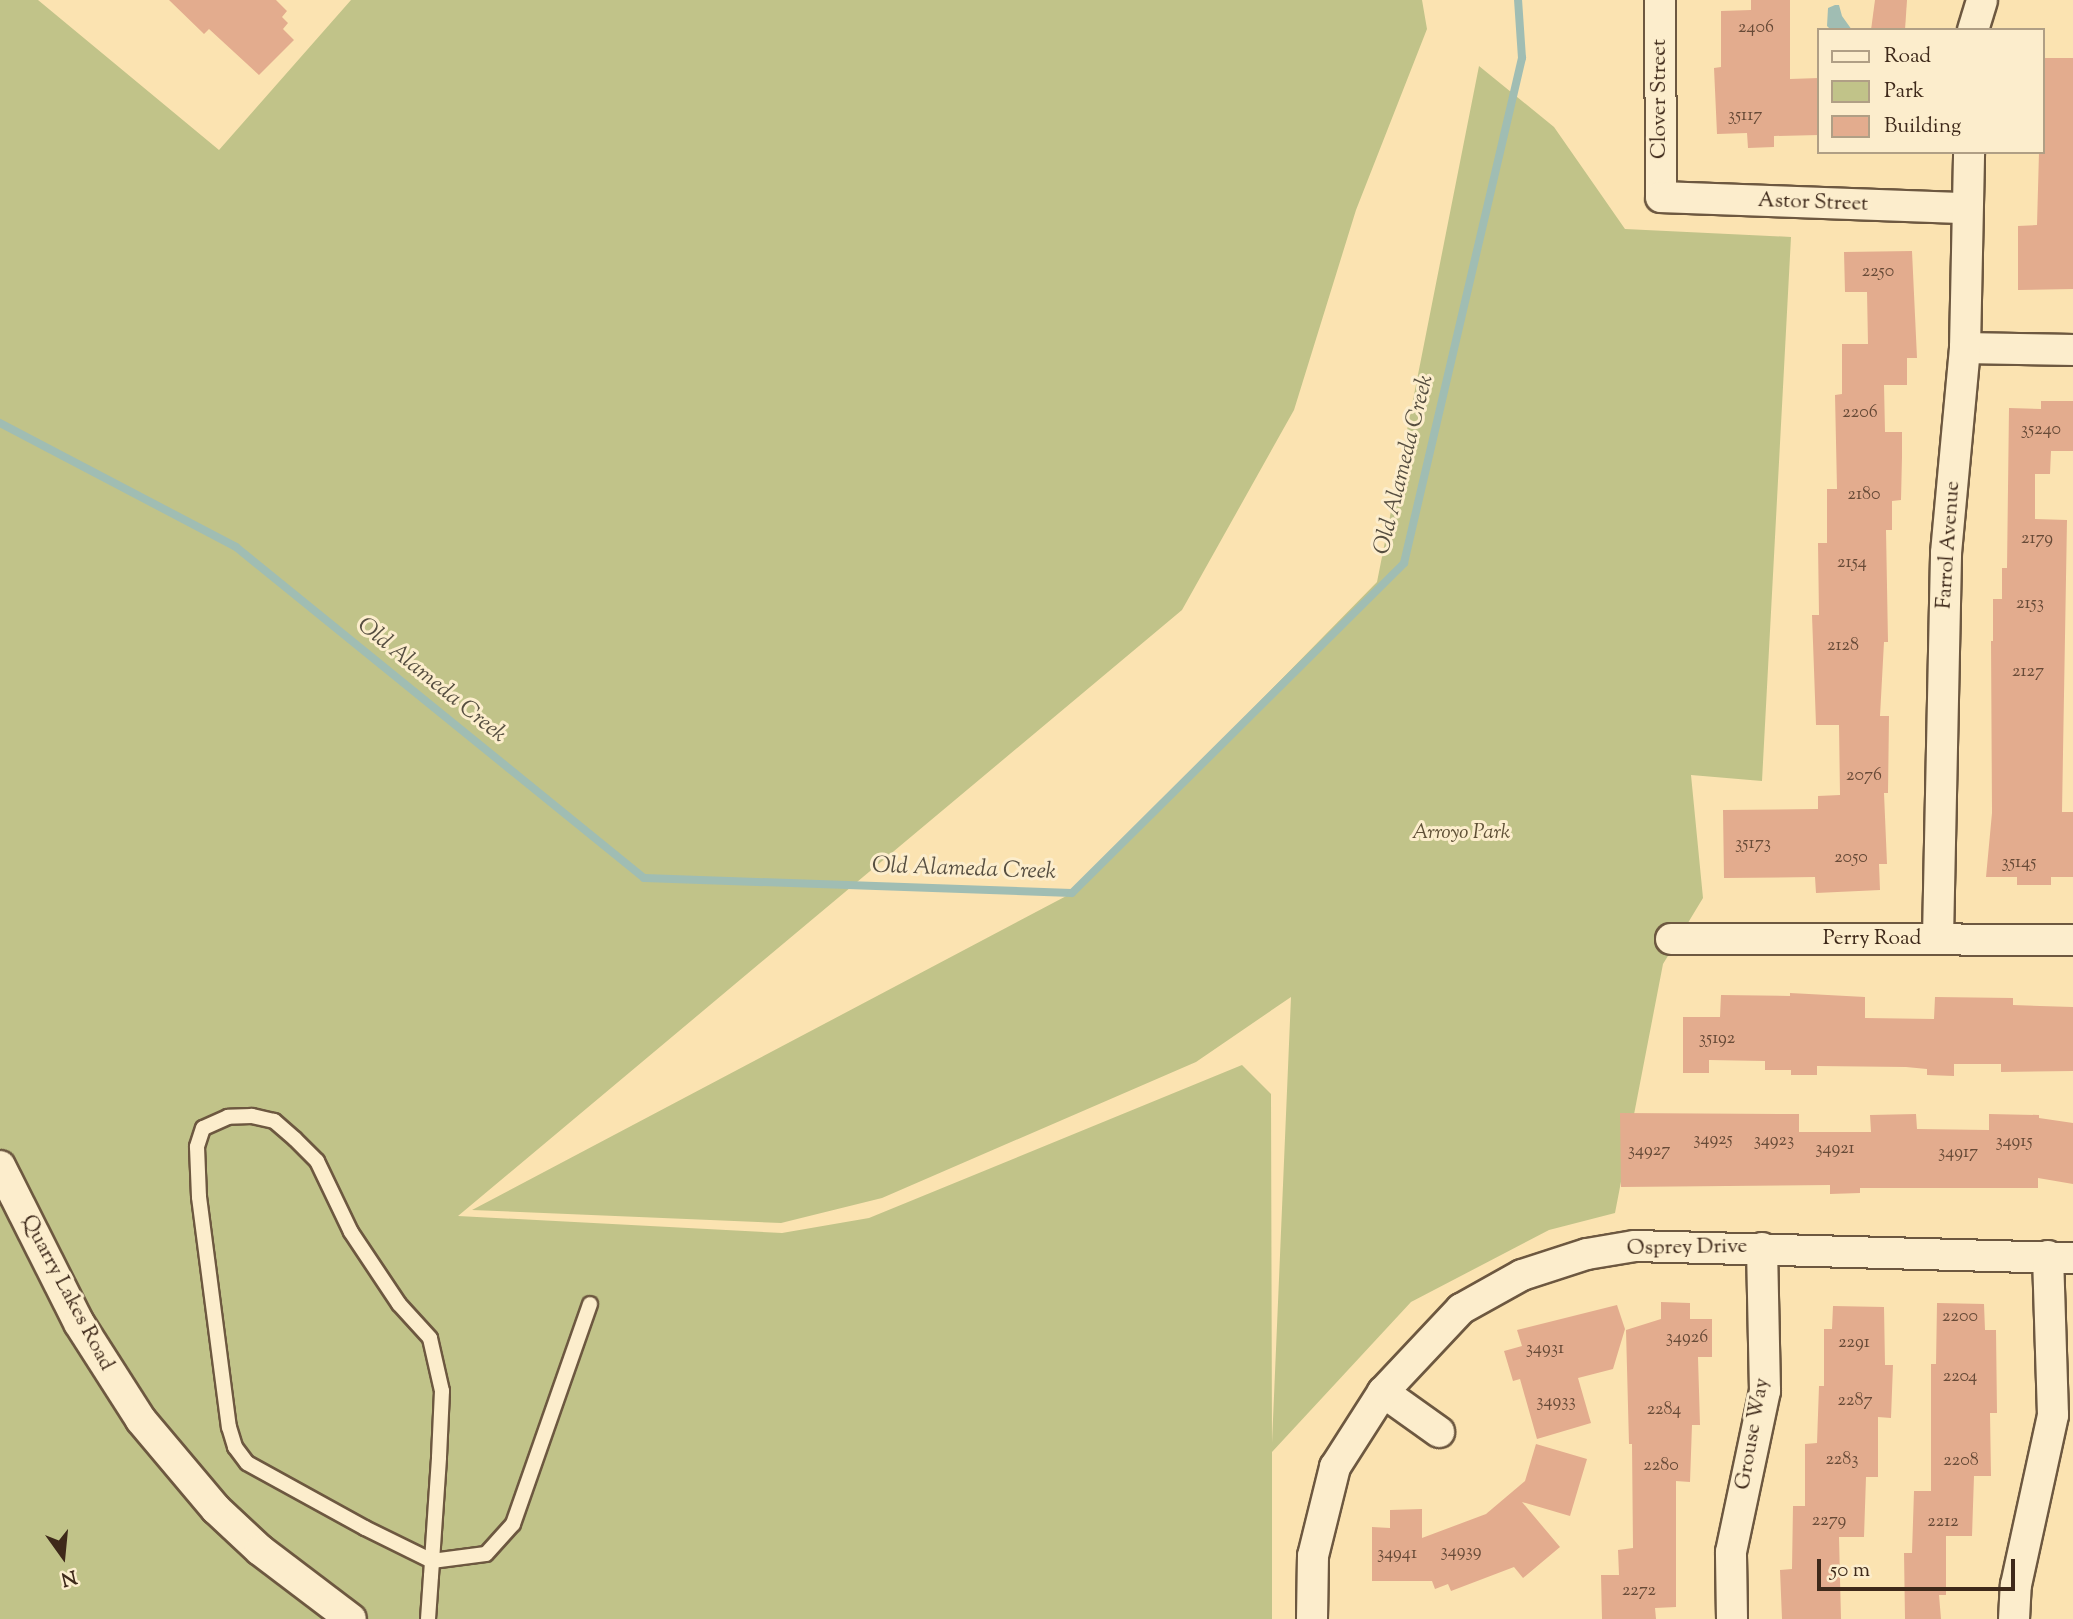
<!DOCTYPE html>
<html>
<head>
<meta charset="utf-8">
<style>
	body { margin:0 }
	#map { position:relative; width:2073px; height:1619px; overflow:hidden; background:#fbe3b1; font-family:"Sorts Mill Goudy",serif }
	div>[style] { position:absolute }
	.green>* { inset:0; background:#c1c389 }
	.water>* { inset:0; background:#a0bdb3 }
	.stream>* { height:8px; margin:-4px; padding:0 4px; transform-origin:4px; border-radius:4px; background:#a0bdb3 }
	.building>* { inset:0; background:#e3ac8e }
	.roads { filter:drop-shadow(2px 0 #6d5840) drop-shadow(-2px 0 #6d5840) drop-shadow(0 2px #6d5840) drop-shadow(0 -2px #6d5840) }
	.service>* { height:14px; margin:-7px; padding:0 7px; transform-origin:7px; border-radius:7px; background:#fcedcc }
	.minor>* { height:30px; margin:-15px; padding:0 15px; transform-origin:15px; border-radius:15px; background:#fcedcc }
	span { translate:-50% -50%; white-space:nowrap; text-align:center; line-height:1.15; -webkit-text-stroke:6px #fcedcc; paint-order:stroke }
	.number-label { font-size:18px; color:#674a37 }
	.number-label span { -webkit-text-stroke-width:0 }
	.street-label { font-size:21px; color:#3e291a }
	.park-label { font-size:21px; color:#5f5036; font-style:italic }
	.water-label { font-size:23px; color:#564e40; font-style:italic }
	.legend { position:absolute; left:1817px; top:28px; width:228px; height:126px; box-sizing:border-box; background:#fcedcc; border:2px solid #b09f85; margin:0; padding:9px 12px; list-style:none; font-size:21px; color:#3e291a }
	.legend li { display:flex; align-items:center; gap:14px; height:35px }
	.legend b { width:35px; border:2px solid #b09f85 }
	.north { position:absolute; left:28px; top:1521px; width:70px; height:70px; -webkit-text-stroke:5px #fcedcc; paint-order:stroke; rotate:165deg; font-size:19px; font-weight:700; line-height:28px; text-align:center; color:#3e291a }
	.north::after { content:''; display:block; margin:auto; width:24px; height:32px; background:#3e291a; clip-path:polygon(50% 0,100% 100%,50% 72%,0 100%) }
	.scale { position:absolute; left:1817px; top:1559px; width:198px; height:32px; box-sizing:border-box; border:4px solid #3e291a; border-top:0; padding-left:9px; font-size:21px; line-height:24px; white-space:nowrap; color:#3e291a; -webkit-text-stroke:5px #fcedcc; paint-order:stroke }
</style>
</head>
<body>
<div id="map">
	<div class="green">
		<i style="clip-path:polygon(0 0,38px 0,219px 150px,351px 0,1422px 0,1427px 29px,1356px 210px,1294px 410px,1182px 610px,458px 1216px,782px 1233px,869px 1218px,1242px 1065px,1271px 1094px,1272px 1443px,1291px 997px,1196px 1062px,882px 1198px,781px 1223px,472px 1210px,1072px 893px,1377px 582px,1479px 66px,1554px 127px,1625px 229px,1791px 237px,1762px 781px,1691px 775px,1703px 898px,1663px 964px,1615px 1213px,1549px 1230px,1411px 1302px,1272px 1452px,1272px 1619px,0 1619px)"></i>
	</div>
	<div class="water">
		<i style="clip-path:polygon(1835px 5px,1839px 5px,1842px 16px,1852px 30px,1831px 30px,1827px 26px,1828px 8px)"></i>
	</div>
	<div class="stream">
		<i style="left:0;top:423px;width:267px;rotate:27.7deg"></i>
		<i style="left:236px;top:547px;width:525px;rotate:39.05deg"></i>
		<i style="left:644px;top:878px;width:428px;rotate:2deg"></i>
		<i style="left:1072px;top:893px;width:468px;rotate:-44.8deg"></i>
		<i style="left:1404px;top:563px;width:519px;rotate:-76.85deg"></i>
		<i style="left:1522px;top:58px;width:58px;rotate:-93.9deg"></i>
	</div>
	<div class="building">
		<i style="clip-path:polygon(169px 0,276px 0,287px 11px,282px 17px,288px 23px,283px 29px,294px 40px,259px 75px,209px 29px,204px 34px)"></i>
		<i style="clip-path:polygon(1751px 0,1790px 0,1790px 79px,1819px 78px,1819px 135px,1774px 136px,1774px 147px,1748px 148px,1747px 133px,1717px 134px,1714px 68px,1721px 67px,1721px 11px,1751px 10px)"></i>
		<i style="clip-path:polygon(1875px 0,1907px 0,1905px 30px,1871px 30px)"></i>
		<i style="clip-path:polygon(2043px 58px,2073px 58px,2073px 289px,2018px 290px,2018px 226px,2037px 225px,2039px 152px,2043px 152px)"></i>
		<i style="clip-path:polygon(1912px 251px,1917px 358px,1907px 358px,1907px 385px,1884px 385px,1885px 432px,1902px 432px,1902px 457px,1901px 500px,1892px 501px,1892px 530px,1886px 530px,1888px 642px,1884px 642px,1880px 716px,1889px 716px,1888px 793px,1884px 793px,1887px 864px,1879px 864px,1880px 890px,1816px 893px,1815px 877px,1724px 878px,1723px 810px,1818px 809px,1818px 796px,1840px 795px,1839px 725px,1816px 725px,1812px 615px,1819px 615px,1818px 543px,1827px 543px,1827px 489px,1837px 489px,1835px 395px,1842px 394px,1842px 344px,1868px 344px,1867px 292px,1845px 292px,1844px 252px)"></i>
		<i style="clip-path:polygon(2041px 401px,2073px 401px,2073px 451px,2051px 451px,2050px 474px,2035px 474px,2035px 519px,2067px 520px,2062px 812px,2073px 812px,2073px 877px,2051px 877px,2051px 885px,2017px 885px,2017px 877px,1986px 877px,1992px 813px,1991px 641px,1993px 641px,1993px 599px,2002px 599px,2002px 568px,2007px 568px,2009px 408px,2041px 409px)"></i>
		<i style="clip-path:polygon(1790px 993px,1865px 997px,1865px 1018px,1934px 1019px,1935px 997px,2013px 998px,2013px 1005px,2073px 1007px,2073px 1071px,2001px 1072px,2001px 1064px,1954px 1064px,1954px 1076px,1927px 1075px,1927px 1069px,1906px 1067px,1817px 1066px,1817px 1075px,1791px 1075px,1791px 1070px,1765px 1070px,1765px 1061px,1709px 1060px,1709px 1073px,1683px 1073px,1683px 1017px,1720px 1017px,1721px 995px,1790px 996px)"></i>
		<i style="clip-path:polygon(1620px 1113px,1799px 1114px,1799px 1132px,1871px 1132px,1870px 1115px,1916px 1114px,1917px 1129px,1989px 1130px,1989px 1114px,2039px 1115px,2039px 1118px,2073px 1123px,2073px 1184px,2038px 1178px,2038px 1188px,1860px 1188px,1860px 1193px,1830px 1194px,1830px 1185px,1621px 1187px)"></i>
		<i style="clip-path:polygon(1661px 1302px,1690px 1303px,1690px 1319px,1712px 1319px,1712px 1357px,1698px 1357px,1700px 1425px,1692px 1425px,1690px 1482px,1676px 1481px,1676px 1607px,1655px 1608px,1656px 1619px,1602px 1619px,1601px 1575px,1619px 1575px,1618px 1550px,1633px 1548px,1632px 1444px,1629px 1444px,1626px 1330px,1661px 1319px)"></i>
		<i style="clip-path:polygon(1937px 1303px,1984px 1304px,1985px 1330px,1996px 1330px,1997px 1413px,1990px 1413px,1991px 1476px,1974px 1476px,1972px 1536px,1946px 1536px,1946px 1595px,1939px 1595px,1941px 1619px,1905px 1619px,1904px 1553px,1912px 1553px,1914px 1491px,1931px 1491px,1931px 1364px,1936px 1364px)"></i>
		<i style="clip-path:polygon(1617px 1305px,1625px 1329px,1613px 1369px,1578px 1378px,1591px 1423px,1537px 1439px,1520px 1379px,1513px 1381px,1504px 1351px,1522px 1346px,1517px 1330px)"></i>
		<i style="clip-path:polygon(1833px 1306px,1884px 1307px,1885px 1365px,1893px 1365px,1891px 1418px,1878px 1417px,1878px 1477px,1866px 1477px,1864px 1537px,1839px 1537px,1841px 1619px,1782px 1619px,1780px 1570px,1792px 1569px,1793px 1506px,1805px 1506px,1805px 1444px,1817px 1443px,1819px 1386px,1824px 1386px,1824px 1329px,1832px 1329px)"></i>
		<i style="clip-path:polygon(1536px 1444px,1587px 1459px,1570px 1516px,1522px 1502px,1560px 1547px,1523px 1578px,1514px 1567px,1451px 1591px,1448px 1584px,1435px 1589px,1432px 1581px,1372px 1581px,1372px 1527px,1390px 1528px,1390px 1510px,1422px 1509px,1422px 1538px,1486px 1514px,1525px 1481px)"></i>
	</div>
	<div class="roads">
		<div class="service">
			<i style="left:428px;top:1619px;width:43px;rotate:-86deg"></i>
			<i style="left:431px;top:1576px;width:15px;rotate:-86deg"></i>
			<i style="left:432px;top:1561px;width:104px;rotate:-86.1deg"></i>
			<i style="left:439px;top:1457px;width:66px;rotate:-87.4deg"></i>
			<i style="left:442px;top:1391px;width:54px;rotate:-102.8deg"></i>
			<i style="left:430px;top:1338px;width:46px;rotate:-132.4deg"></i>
			<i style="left:399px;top:1304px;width:87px;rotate:-123.7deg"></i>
			<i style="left:351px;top:1232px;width:79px;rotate:-115.6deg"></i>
			<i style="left:317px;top:1161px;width:31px;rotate:-135deg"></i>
			<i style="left:295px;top:1139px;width:28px;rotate:-139deg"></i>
			<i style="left:274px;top:1121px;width:23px;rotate:-167deg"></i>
			<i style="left:252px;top:1116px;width:24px;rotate:178deg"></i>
			<i style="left:228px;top:1117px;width:27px;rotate:156deg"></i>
			<i style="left:203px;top:1128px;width:20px;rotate:108deg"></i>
			<i style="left:197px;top:1147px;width:50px;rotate:87.7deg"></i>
			<i style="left:199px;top:1197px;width:232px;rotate:82.6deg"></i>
			<i style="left:229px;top:1427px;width:21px;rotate:73deg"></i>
			<i style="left:235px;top:1447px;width:20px;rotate:53deg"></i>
			<i style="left:247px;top:1463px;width:135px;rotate:28.8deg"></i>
			<i style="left:365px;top:1528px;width:75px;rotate:26.2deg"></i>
			<i style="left:432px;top:1561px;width:54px;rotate:-7.4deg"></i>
			<i style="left:486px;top:1554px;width:40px;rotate:-48deg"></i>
			<i style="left:513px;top:1524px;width:233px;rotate:-70.7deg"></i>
		</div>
		<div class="minor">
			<i style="left:1660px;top:0;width:197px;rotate:89.7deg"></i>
			<i style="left:1661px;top:197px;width:305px;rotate:2.1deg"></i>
			<i style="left:1973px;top:30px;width:31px;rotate:-73deg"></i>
			<i style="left:1965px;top:348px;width:108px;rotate:1.1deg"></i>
			<i style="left:1938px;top:938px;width:385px;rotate:-88.8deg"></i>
			<i style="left:1946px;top:553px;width:206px;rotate:-84.7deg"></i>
			<i style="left:1965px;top:348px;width:196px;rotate:-88.8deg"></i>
			<i style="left:1671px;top:939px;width:402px;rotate:0.1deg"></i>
			<i style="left:0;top:1166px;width:176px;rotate:63.3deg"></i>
			<i style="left:79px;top:1323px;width:115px;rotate:57.4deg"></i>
			<i style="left:141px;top:1420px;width:116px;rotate:49.9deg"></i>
			<i style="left:216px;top:1509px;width:60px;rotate:43deg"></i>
			<i style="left:260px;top:1550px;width:114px;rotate:37.2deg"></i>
			<i style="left:1383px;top:1392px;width:69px;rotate:35.5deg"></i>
			<i style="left:1312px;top:1619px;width:63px;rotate:-89.1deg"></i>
			<i style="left:1313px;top:1556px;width:92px;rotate:-76.1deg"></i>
			<i style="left:1335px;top:1467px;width:89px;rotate:-57.4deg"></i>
			<i style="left:1383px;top:1392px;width:114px;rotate:-46.8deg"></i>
			<i style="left:1461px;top:1309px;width:70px;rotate:-29.1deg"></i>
			<i style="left:1522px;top:1275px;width:68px;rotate:-17.9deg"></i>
			<i style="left:1587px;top:1254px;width:49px;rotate:-9.5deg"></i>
			<i style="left:1635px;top:1246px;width:438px;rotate:1.6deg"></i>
			<i style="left:1732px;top:1619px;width:67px;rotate:-90.9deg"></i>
			<i style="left:1731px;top:1552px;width:165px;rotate:-78.1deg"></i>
			<i style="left:1765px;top:1391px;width:143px;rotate:-91.2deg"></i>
			<i style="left:2014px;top:1619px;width:34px;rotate:-87deg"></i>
			<i style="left:2016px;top:1585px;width:174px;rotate:-77.7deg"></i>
			<i style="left:2053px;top:1415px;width:159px;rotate:-91.8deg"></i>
		</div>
	</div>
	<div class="number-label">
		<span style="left:1756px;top:28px">2406</span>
		<span style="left:1745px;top:116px">35117</span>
		<span style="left:1878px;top:272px">2250</span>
		<span style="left:1860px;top:413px">2206</span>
		<span style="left:2041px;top:430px">35240</span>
		<span style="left:1864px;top:495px">2180</span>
		<span style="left:2037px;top:539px">2179</span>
		<span style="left:1852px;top:563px">2154</span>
		<span style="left:2030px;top:604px">2153</span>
		<span style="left:1843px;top:646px">2128</span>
		<span style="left:2028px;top:672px">2127</span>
		<span style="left:1864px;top:776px">2076</span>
		<span style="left:1753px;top:844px">35173</span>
		<span style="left:1851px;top:858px">2050</span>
		<span style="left:2019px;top:863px">35145</span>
		<span style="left:1717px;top:1039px">35192</span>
		<span style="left:1713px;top:1140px">34925</span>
		<span style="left:1774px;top:1141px">34923</span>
		<span style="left:2014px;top:1142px">34915</span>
		<span style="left:1835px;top:1149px">34921</span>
		<span style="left:1649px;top:1151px">34927</span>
		<span style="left:1958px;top:1153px">34917</span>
		<span style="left:1960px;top:1317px">2200</span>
		<span style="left:1687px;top:1338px">34926</span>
		<span style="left:1854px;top:1343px">2291</span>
		<span style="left:1545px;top:1349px">34931</span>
		<span style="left:1960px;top:1377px">2204</span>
		<span style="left:1855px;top:1401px">2287</span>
		<span style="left:1556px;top:1402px">34933</span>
		<span style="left:1664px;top:1410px">2284</span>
		<span style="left:1842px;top:1460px">2283</span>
		<span style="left:1961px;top:1461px">2208</span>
		<span style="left:1661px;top:1466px">2280</span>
		<span style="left:1829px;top:1521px">2279</span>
		<span style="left:1943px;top:1522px">2212</span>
		<span style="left:1461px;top:1552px">34939</span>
		<span style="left:1397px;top:1554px">34941</span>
		<span style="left:1639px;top:1591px">2272</span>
	</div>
	<div class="street-label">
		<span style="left:1660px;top:99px;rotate:-90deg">Clover Street</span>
		<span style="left:1813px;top:203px;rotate:2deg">Astor Street</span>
		<span style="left:1949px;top:545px;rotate:-86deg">Farrol Avenue</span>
		<span style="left:1872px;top:939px">Perry Road</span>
		<span style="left:1687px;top:1248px;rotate:-1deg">Osprey Drive</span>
		<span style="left:67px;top:1293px;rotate:62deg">Quarry Lakes Road</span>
		<span style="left:1753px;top:1434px;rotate:-80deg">Grouse Way</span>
	</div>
	<div class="park-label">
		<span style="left:1461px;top:833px">Arroyo Park</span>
	</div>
	<div class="water-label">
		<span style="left:1405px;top:465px;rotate:-76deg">Old Alameda Creek</span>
		<span style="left:431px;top:681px;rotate:39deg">Old Alameda Creek</span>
		<span style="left:964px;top:870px;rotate:2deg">Old Alameda Creek</span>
	</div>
	<ul class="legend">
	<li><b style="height:9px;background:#fcedcc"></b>Road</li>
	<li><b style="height:19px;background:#c1c389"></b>Park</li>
	<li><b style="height:19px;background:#e3ac8e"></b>Building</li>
	</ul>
	<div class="north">N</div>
	<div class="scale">50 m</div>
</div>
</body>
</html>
